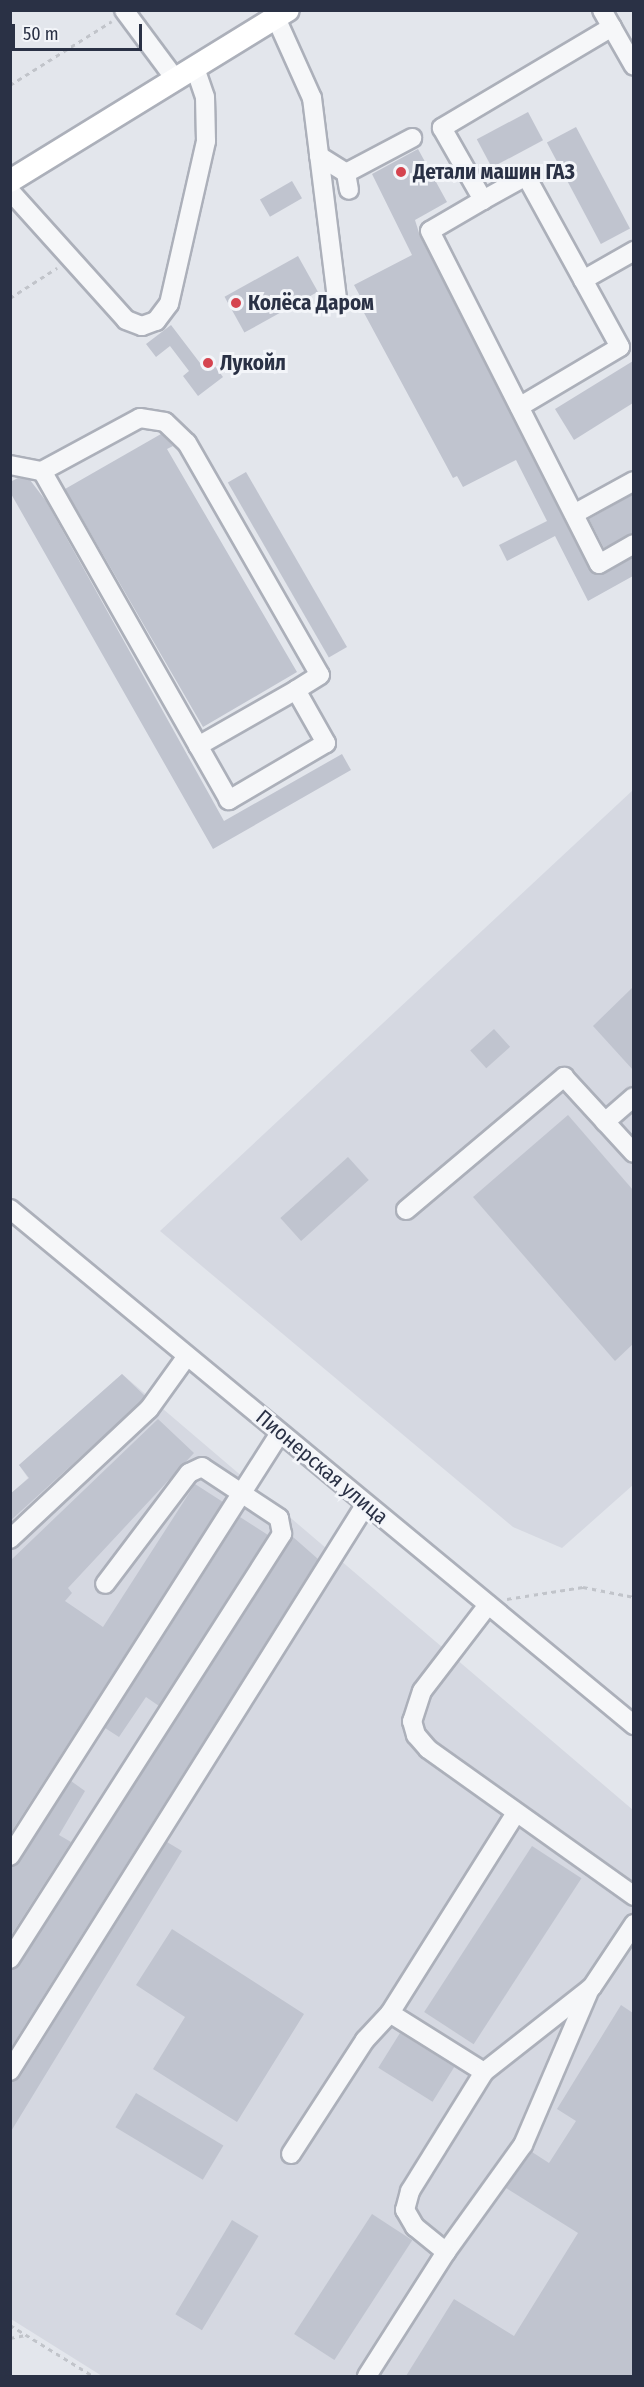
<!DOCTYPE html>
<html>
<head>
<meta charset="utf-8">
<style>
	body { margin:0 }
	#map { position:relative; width:644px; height:2387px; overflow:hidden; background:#e3e6ec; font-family:"Fira Sans Condensed",sans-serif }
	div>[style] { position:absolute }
	.built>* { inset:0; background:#d5d8e1 }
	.building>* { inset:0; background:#c0c4cf; transform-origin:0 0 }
	.path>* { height:3px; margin-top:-1.5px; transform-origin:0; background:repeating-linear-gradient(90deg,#c1c4ca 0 4.5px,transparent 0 9px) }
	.roads { filter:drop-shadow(2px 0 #acb0ba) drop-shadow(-2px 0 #acb0ba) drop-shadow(0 2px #acb0ba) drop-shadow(0 -2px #acb0ba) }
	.minor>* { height:18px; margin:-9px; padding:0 9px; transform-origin:9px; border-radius:9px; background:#f6f7f9 }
	.major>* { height:22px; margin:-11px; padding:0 11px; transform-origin:11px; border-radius:11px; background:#fff }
	.dots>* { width:16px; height:16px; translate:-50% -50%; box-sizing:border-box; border:3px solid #f3f5f9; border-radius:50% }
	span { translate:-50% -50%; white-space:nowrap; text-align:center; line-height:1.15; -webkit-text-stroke:6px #f3f5f9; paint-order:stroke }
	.poi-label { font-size:21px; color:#2a3145; font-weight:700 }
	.left { translate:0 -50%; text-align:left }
	.street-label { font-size:21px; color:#2a3145 }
	.frame { position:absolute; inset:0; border:12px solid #2a3145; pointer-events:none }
	.scale { position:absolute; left:12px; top:24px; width:130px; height:27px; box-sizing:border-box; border:3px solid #2a3145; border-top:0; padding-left:8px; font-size:18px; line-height:21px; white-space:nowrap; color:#2a3145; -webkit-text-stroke:4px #f3f5f9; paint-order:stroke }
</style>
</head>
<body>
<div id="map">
	<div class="built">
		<i style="clip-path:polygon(633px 790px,633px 1485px,562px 1548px,513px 1527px,160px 1231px)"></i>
		<i style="clip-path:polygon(122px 1374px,633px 1810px,633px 2376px,102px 2376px,11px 2319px,11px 1494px,28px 1478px,19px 1465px)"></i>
	</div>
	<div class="building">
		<i style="left:528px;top:112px;width:32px;height:58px;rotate:62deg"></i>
		<i style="left:576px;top:127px;width:115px;height:33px;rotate:62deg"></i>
		<i style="clip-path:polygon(418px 149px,447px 202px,415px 220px,420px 236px,589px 569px,604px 574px,633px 557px,633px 576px,588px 601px,555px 536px,507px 561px,499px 545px,547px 521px,516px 460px,463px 487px,457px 476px,453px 478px,356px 298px,360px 296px,354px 285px,412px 255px,372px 174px)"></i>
		<i style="left:292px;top:181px;width:20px;height:37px;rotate:60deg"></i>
		<i style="left:298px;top:256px;width:41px;height:84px;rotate:61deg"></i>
		<i style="clip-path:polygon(171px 325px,200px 363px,208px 357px,223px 377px,198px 396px,183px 376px,189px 371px,170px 346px,156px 357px,146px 344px)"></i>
		<i style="clip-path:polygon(633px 361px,633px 403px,574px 440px,555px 409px)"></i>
		<i style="clip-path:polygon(161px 434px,173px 446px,167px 449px,297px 672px,203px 727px,65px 489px)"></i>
		<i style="left:246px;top:472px;width:202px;height:21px;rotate:60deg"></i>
		<i style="clip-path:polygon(18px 478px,30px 480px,46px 501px,224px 821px,342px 754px,351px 770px,213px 849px,10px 492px,10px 482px)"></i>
		<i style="clip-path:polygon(633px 494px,633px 533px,604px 548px,589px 519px)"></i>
		<i style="clip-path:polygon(633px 987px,633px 1070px,593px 1026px)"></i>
		<i style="left:494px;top:1029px;width:24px;height:32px;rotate:48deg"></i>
		<i style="clip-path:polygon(568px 1115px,633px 1190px,633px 1344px,615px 1361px,473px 1197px)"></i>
		<i style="left:348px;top:1157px;width:31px;height:91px;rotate:48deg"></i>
		<i style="clip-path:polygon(122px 1374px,145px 1396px,141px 1402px,10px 1521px,10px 1494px,29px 1478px,19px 1465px)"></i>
		<i style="clip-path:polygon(158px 1419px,194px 1453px,68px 1588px,72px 1593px,65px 1601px,103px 1627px,195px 1484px,223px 1502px,10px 1834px,10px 1561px)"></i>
		<i style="clip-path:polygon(240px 1517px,268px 1535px,159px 1706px,146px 1697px,119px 1737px,105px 1728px)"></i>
		<i style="clip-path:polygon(293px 1537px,318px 1559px,10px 2049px,10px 1970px,19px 1965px)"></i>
		<i style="clip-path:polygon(71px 1781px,85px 1791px,59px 1835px,71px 1842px,10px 1937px,10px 1867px,19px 1862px)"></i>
		<i style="clip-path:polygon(167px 1842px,182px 1851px,10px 2133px,10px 2082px,20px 2077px)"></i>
		<i style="left:532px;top:1846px;width:59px;height:198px;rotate:33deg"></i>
		<i style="clip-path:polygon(172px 1929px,304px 2014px,237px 2122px,153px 2069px,185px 2017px,136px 1985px)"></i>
		<i style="clip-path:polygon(621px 2005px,633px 2013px,633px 2376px,406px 2376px,454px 2299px,514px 2336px,578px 2233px,506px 2188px,532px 2152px,549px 2163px,576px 2121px,557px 2109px)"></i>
		<i style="left:400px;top:2033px;width:64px;height:41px;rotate:32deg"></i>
		<i style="left:136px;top:2093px;width:102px;height:40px;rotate:31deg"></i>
		<i style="left:372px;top:2214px;width:48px;height:143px;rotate:33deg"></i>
		<i style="left:232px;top:2220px;width:31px;height:110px;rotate:31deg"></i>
	</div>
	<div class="path">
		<i style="left:10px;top:85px;width:120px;rotate:-32.1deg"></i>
		<i style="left:10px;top:298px;width:56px;rotate:-32.6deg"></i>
		<i style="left:507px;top:1599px;width:77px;rotate:-9deg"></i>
		<i style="left:583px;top:1587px;width:52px;rotate:11.1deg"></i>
		<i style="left:10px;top:2325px;width:97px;rotate:31.6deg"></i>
		<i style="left:10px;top:2338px;width:16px;rotate:-11deg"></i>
	</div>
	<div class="roads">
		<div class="minor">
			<i style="left:124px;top:10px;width:87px;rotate:53.4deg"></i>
			<i style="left:602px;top:10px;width:64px;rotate:60.3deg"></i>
			<i style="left:276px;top:18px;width:88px;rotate:65.8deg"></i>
			<i style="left:312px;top:98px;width:202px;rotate:82.9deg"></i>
			<i style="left:612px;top:27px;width:198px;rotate:149.3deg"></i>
			<i style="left:442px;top:128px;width:83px;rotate:60.3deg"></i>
			<i style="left:483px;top:200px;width:61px;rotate:149.7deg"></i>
			<i style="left:430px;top:231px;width:373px;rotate:63.1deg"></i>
			<i style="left:599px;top:564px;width:40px;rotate:-29.7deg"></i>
			<i style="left:319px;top:156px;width:32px;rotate:32deg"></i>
			<i style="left:346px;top:173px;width:17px;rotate:80deg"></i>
			<i style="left:346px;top:173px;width:75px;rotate:-27.9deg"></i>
			<i style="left:10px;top:191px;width:173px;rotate:48deg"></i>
			<i style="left:126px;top:320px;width:17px;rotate:21deg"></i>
			<i style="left:142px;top:326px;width:15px;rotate:-20deg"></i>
			<i style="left:156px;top:321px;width:21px;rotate:-53deg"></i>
			<i style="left:169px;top:304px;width:167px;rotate:-77.2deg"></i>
			<i style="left:206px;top:141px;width:44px;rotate:-91.3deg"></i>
			<i style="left:205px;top:97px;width:31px;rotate:-109deg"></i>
			<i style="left:483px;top:200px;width:49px;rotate:-29.2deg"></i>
			<i style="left:526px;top:176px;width:195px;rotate:61.2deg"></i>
			<i style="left:620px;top:347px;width:117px;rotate:149.3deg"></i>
			<i style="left:583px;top:280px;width:59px;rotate:-29.6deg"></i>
			<i style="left:10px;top:465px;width:33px;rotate:11deg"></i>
			<i style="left:42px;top:471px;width:111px;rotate:-28.4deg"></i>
			<i style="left:140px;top:418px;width:25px;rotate:9deg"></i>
			<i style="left:165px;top:422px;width:30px;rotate:44deg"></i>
			<i style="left:187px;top:443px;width:267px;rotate:60.2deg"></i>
			<i style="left:320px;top:675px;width:28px;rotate:148deg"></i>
			<i style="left:296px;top:690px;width:61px;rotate:60.5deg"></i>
			<i style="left:326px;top:743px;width:113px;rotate:149.6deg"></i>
			<i style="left:229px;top:800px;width:378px;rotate:-119.6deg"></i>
			<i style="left:574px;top:514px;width:68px;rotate:-28.8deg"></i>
			<i style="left:198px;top:746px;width:113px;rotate:-29.7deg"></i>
			<i style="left:605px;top:1122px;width:38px;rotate:-41deg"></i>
			<i style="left:10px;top:1209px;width:810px;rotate:39.59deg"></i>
			<i style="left:406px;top:1210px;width:207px;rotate:-40.1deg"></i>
			<i style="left:564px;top:1077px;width:103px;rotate:47.4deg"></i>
			<i style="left:10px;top:1539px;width:190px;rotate:-43.1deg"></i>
			<i style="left:149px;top:1409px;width:65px;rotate:-54.4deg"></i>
			<i style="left:488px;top:1605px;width:108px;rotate:127.5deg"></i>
			<i style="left:422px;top:1691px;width:32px;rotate:108deg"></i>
			<i style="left:412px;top:1721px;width:15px;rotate:74deg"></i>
			<i style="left:416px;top:1735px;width:18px;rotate:49deg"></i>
			<i style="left:428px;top:1749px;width:253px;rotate:35.5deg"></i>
			<i style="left:10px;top:1856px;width:502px;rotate:-57.45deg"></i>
			<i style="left:10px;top:1959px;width:505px;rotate:-57.38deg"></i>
			<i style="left:282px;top:1534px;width:16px;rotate:-101deg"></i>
			<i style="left:279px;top:1518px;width:92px;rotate:-146.5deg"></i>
			<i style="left:202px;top:1467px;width:14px;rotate:155deg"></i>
			<i style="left:189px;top:1473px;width:139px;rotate:127.1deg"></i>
			<i style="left:10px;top:2071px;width:669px;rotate:-57.88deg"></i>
			<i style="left:484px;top:2072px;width:111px;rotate:-147.9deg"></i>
			<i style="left:390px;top:2013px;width:236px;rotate:-57.8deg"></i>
			<i style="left:291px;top:2154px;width:136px;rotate:-57deg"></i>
			<i style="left:365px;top:2040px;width:37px;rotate:-47deg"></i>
			<i style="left:446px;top:2252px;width:132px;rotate:-54.3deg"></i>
			<i style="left:523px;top:2145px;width:170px;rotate:-66.8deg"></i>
			<i style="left:367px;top:2376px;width:147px;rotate:-57.5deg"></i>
			<i style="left:446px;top:2252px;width:40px;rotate:-141deg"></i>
			<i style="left:415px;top:2227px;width:20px;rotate:-120deg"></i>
			<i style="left:405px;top:2210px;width:20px;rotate:-75deg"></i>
			<i style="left:410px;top:2191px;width:140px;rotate:-58.1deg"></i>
			<i style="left:484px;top:2072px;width:137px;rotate:-38.2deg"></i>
			<i style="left:592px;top:1987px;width:76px;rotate:-56.3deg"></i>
		</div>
		<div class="major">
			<i style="left:10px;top:181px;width:326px;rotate:-31.6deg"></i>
		</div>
	</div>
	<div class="dots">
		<i style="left:401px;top:172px;background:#d5444f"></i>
		<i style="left:236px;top:303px;background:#d5444f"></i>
		<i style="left:208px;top:363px;background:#d5444f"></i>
	</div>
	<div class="poi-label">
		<span class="left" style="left:413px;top:172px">Детали машин ГАЗ</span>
		<span class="left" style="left:248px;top:303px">Колёса Даром</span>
		<span class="left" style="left:220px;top:363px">Лукойл</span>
	</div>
	<div class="street-label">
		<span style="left:322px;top:1467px;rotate:40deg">Пионерская улица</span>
	</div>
	<div class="frame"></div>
	<div class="scale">50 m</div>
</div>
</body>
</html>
